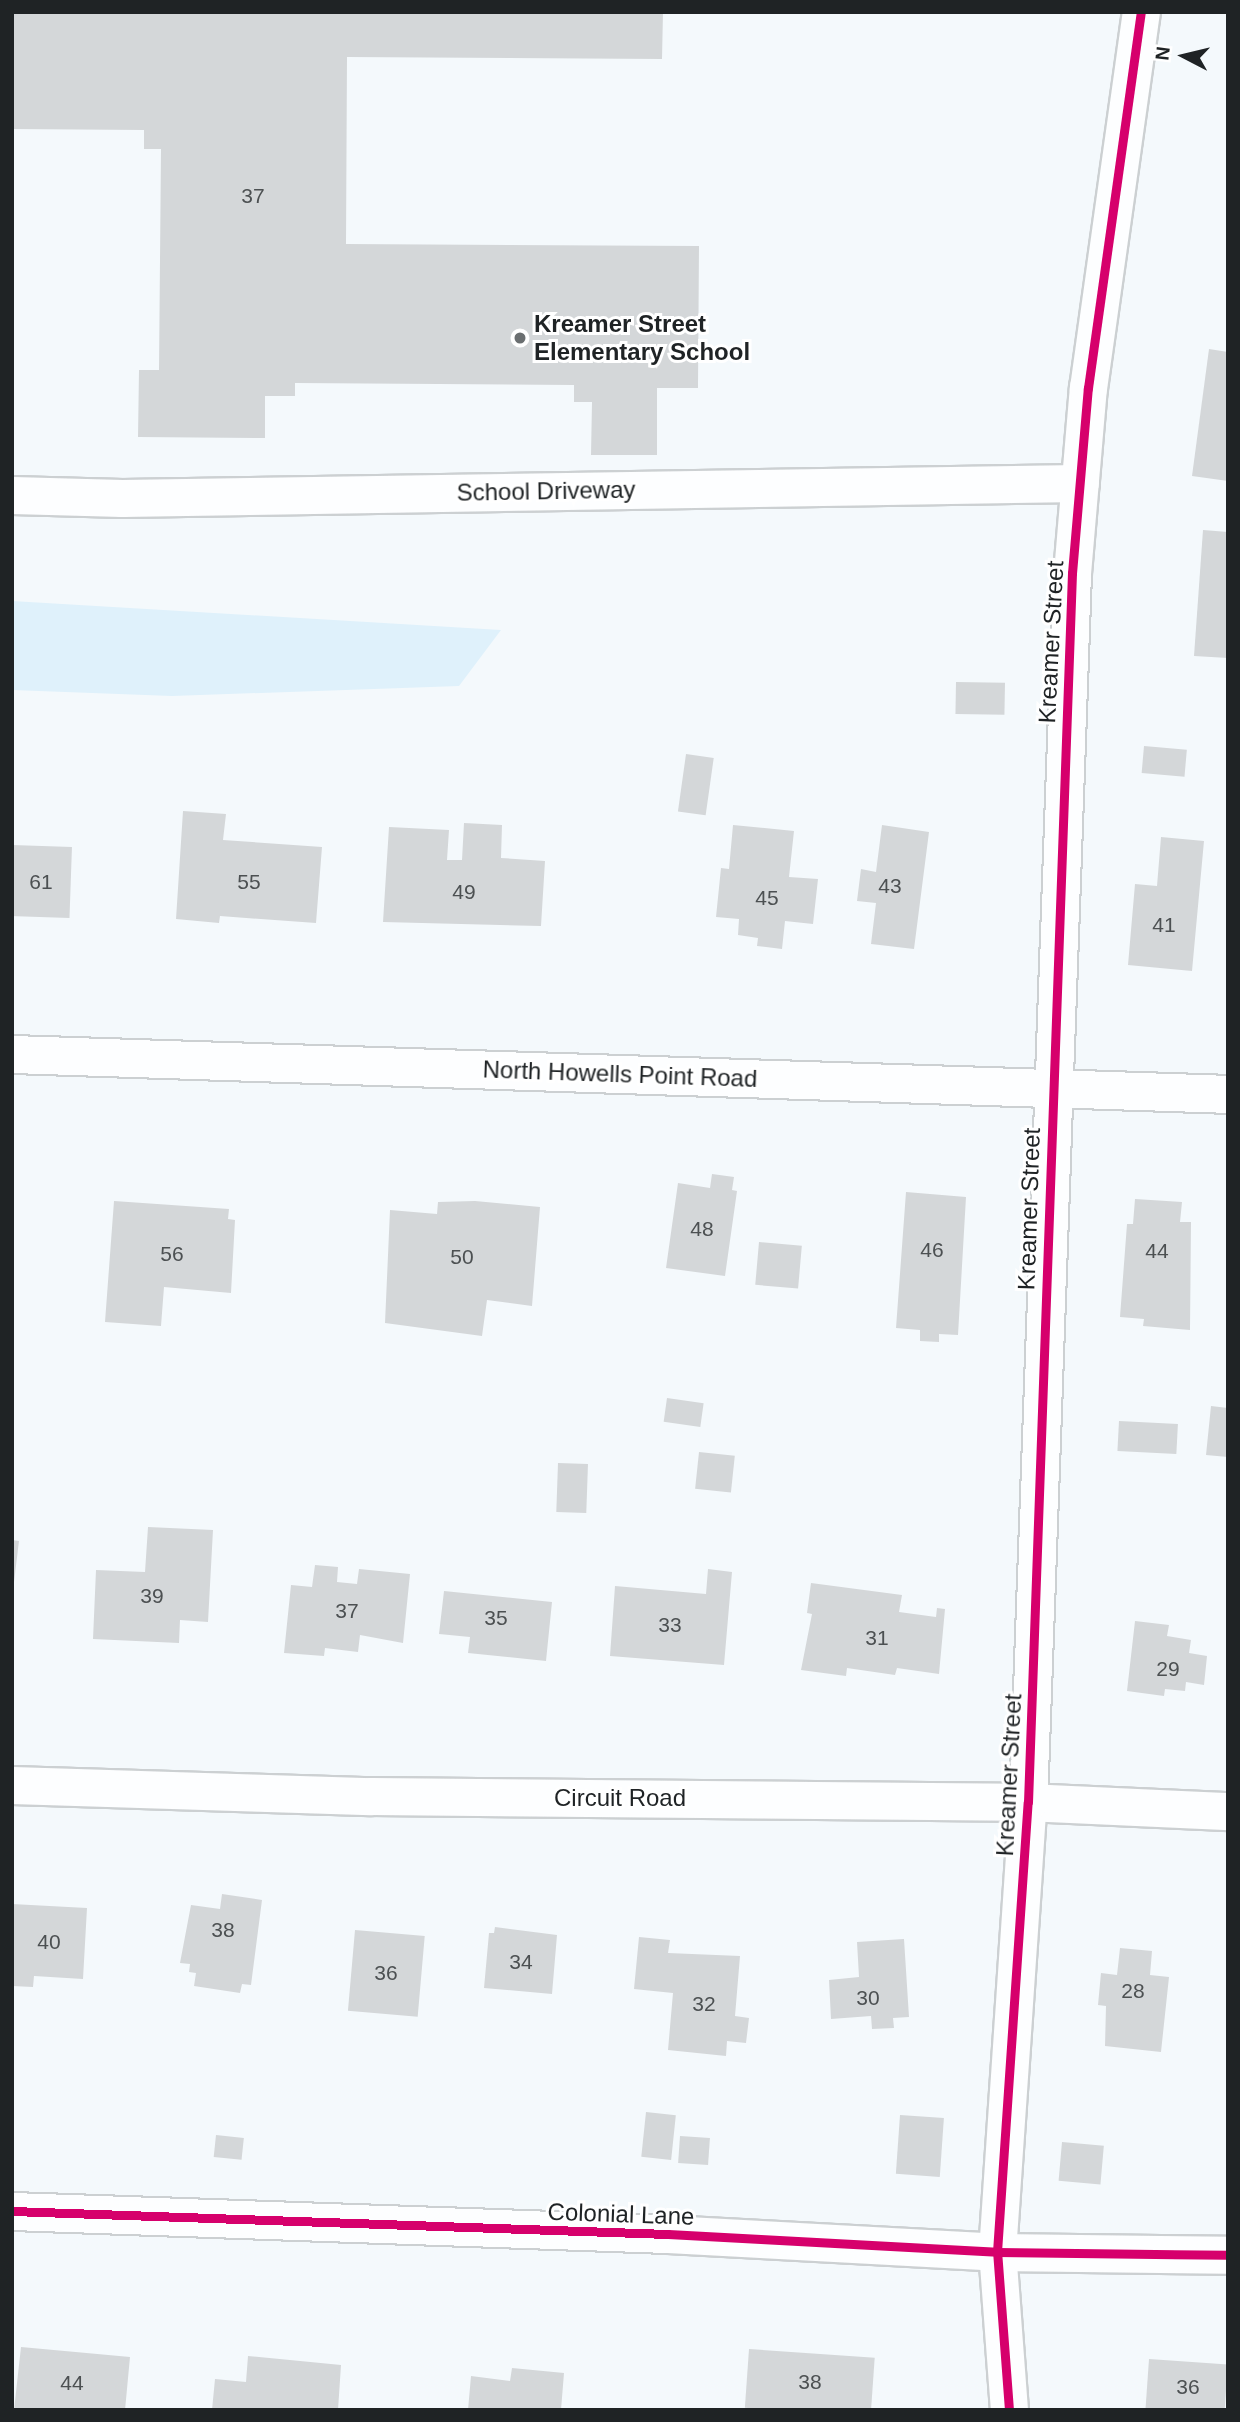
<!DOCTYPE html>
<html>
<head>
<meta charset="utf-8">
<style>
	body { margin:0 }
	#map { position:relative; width:1240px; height:2422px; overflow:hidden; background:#f4f9fc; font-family:Helvetica,sans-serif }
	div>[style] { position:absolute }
	.green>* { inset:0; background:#dff1fb }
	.building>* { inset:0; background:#d4d7d9; transform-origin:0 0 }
	.roads { filter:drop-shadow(2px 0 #ccd0d2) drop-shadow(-2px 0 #ccd0d2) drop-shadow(0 2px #ccd0d2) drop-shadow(0 -2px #ccd0d2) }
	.minor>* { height:37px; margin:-18.5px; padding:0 18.5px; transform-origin:18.5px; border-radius:18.5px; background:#fdfeff }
	.cycleway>* { height:9px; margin:-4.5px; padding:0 4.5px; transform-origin:4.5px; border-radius:4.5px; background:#d6006c }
	.dots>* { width:19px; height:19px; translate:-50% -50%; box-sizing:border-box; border:4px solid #fff; border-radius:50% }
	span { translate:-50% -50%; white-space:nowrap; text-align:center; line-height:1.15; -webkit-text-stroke:6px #fff; paint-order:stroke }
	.number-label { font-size:21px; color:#4c5052 }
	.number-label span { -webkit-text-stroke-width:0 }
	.poi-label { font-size:24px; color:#1f2325; font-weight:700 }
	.left { translate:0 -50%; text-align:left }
	.street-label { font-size:24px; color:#1f2325 }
	.frame { position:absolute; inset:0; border:14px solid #1f2325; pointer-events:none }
	.north { position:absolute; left:1149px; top:21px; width:70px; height:70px; -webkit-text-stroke:5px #fff; paint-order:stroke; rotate:277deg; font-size:19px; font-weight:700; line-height:28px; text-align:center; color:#1f2325 }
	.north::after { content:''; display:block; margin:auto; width:24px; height:32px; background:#1f2325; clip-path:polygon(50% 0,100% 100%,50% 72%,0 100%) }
</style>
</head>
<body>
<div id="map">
	<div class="green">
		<i style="clip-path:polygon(12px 601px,501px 630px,459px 686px,172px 696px,12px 690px)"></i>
	</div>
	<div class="building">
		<i style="clip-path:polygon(12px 12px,663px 12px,662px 59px,347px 57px,346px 244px,699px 246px,698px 388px,657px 388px,657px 455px,591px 455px,592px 402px,574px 402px,574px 385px,295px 383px,295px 396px,265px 396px,265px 438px,138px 437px,139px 370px,159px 370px,161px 149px,144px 149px,144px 130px,12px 129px)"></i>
		<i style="clip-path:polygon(1209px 349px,1228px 352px,1228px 481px,1192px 476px)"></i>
		<i style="clip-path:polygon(1203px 530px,1228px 532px,1228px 658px,1194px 656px)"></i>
		<i style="left:956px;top:682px;width:49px;height:32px;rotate:1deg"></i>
		<i style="left:1144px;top:746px;width:43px;height:27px;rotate:5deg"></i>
		<i style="left:686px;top:754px;width:28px;height:58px;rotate:8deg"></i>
		<i style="clip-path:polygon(183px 811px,226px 814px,223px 840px,322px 847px,316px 923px,220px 916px,219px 923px,176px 919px)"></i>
		<i style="clip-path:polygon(464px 823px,502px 825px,501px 858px,545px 861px,541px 926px,383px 922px,389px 827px,449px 830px,447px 860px,462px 860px)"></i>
		<i style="clip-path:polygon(733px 825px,794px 831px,789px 877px,818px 879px,813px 924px,785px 921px,782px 949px,757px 946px,758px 938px,738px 935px,739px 919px,716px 917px,721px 868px,729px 869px)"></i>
		<i style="clip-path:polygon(882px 825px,929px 832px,914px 949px,871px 944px,876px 903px,857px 901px,861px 869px,876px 872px)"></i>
		<i style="clip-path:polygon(1161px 837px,1204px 841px,1192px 971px,1128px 965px,1135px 884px,1157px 886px)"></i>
		<i style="left:12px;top:845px;width:60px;height:71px;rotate:2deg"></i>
		<i style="clip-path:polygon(712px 1174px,734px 1177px,732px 1190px,737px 1191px,725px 1276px,666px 1268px,678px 1183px,710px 1188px)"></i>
		<i style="clip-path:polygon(906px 1192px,966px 1197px,958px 1335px,939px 1334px,939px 1342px,920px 1341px,920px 1330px,896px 1328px)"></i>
		<i style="clip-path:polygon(1135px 1199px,1182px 1202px,1180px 1222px,1191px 1222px,1190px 1330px,1143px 1326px,1144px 1319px,1120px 1317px,1127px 1224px,1133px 1224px)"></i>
		<i style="clip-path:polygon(114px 1201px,229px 1209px,228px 1219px,235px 1220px,231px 1293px,164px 1287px,161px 1326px,105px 1322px)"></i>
		<i style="clip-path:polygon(475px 1201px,540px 1207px,532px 1306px,487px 1300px,482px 1336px,385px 1323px,390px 1210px,437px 1214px,438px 1202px)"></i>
		<i style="left:759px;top:1242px;width:43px;height:43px;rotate:5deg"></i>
		<i style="left:667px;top:1398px;width:37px;height:24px;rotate:8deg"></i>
		<i style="clip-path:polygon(1211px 1406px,1228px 1408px,1228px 1457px,1206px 1455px)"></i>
		<i style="left:1119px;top:1421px;width:59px;height:30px;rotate:3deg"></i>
		<i style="left:699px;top:1452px;width:36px;height:37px;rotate:6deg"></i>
		<i style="left:558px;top:1463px;width:30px;height:49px;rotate:2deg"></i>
		<i style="clip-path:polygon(148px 1527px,213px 1530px,208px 1622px,180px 1620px,179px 1643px,93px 1639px,96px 1570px,145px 1572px)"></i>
		<i style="clip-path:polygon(12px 1540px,19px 1541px,14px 1582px,12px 1582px)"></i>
		<i style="clip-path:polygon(315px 1565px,338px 1567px,337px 1582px,357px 1584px,359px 1569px,410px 1574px,403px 1643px,360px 1635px,358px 1652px,325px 1648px,324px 1656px,284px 1653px,291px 1585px,312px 1587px)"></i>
		<i style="clip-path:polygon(708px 1569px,732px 1572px,724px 1665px,610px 1656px,615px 1586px,706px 1594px)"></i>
		<i style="clip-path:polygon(811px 1583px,902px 1595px,899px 1612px,936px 1617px,937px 1608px,945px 1609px,939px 1674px,897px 1668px,895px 1675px,847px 1668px,846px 1676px,801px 1670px,812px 1614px,807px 1613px)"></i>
		<i style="clip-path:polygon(444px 1591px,552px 1602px,546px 1661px,468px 1653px,470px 1637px,439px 1634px)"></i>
		<i style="clip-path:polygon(1135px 1621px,1169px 1625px,1167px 1636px,1191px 1640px,1189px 1653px,1207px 1656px,1204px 1685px,1186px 1682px,1185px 1691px,1165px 1689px,1164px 1696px,1127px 1691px)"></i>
		<i style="clip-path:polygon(222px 1894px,262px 1900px,251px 1985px,242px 1984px,240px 1993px,194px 1986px,196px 1973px,189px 1972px,190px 1964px,180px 1963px,191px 1905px,220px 1909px)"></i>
		<i style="clip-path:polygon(12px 1904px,87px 1908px,83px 1979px,34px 1976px,33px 1987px,12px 1986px)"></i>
		<i style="clip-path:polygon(495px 1927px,557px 1935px,552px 1994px,484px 1988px,489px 1933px,494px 1933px)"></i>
		<i style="left:355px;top:1930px;width:70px;height:81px;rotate:5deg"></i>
		<i style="clip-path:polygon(639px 1937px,670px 1940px,668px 1953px,740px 1956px,735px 2016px,749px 2018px,746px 2043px,727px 2041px,726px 2056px,668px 2050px,673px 1993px,634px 1989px)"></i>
		<i style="clip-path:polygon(904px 1939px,909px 2017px,893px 2018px,894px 2028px,872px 2029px,871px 2016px,831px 2019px,829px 1980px,859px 1977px,857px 1942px)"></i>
		<i style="clip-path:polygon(1120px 1948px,1152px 1951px,1150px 1975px,1169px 1977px,1161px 2052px,1105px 2046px,1106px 2006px,1098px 2005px,1101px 1973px,1117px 1975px)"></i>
		<i style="left:646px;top:2112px;width:30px;height:45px;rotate:6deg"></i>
		<i style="left:900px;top:2115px;width:44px;height:59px;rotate:4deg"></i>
		<i style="left:216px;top:2135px;width:28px;height:22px;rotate:6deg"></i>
		<i style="left:680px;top:2136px;width:30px;height:27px;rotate:4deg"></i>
		<i style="left:1062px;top:2142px;width:42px;height:39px;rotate:5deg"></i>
		<i style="clip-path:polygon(21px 2347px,130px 2357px,125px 2410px,14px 2410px)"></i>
		<i style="left:749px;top:2349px;width:126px;height:59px;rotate:4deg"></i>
		<i style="clip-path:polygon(248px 2356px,341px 2365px,338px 2410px,212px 2410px,215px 2379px,246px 2382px)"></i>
		<i style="left:1149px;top:2359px;width:79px;height:51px;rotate:4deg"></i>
		<i style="clip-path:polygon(512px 2368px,564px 2373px,561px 2410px,468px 2410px,471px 2376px,510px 2381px)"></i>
	</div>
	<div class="roads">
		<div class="minor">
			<i style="left:12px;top:495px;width:110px;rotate:1.6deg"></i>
			<i style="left:122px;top:498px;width:958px;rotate:-0.9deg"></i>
			<i style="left:12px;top:1054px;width:1217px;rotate:1.88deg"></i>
			<i style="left:12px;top:1785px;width:359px;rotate:1.8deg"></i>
			<i style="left:371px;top:1796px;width:657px;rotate:0.52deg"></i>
			<i style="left:1028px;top:1802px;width:200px;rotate:2.6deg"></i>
			<i style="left:12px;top:2211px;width:656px;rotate:2.01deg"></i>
			<i style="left:668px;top:2234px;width:329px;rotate:3.1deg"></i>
			<i style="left:997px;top:2252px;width:231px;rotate:0.7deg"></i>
			<i style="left:1009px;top:2410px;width:158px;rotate:-94.3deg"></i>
			<i style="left:997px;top:2252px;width:451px;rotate:-86.1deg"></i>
			<i style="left:1028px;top:1802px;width:1230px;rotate:-87.95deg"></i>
			<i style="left:1072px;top:573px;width:186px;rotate:-85.1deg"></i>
			<i style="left:1088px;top:388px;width:380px;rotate:-82deg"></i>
		</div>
	</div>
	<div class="cycleway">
		<i style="left:12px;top:2211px;width:656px;rotate:2.01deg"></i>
		<i style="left:668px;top:2234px;width:329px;rotate:3.1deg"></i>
		<i style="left:997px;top:2252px;width:231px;rotate:0.7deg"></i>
		<i style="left:1009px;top:2410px;width:158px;rotate:-94.3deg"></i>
		<i style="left:997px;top:2252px;width:451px;rotate:-86.1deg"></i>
		<i style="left:1028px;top:1802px;width:1230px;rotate:-87.95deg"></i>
		<i style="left:1072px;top:573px;width:186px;rotate:-85.1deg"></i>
		<i style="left:1088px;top:388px;width:380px;rotate:-82deg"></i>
	</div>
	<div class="dots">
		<i style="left:520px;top:338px;background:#6a6e70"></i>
	</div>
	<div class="number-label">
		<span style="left:253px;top:196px">37</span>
		<span style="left:41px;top:882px">61</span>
		<span style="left:249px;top:882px">55</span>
		<span style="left:890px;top:886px">43</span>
		<span style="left:464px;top:892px">49</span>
		<span style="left:767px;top:898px">45</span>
		<span style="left:1164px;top:925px">41</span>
		<span style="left:702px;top:1229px">48</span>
		<span style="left:932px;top:1250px">46</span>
		<span style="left:1157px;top:1251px">44</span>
		<span style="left:172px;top:1254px">56</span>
		<span style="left:462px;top:1257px">50</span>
		<span style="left:152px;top:1596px">39</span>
		<span style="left:347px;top:1611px">37</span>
		<span style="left:496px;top:1618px">35</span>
		<span style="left:670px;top:1625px">33</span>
		<span style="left:877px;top:1638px">31</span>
		<span style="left:1168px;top:1669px">29</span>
		<span style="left:223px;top:1930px">38</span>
		<span style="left:49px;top:1942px">40</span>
		<span style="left:521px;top:1962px">34</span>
		<span style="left:386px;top:1973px">36</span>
		<span style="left:1133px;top:1991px">28</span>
		<span style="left:868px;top:1998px">30</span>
		<span style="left:704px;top:2004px">32</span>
		<span style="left:810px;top:2382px">38</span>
		<span style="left:72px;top:2383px">44</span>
		<span style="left:1188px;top:2387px">36</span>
	</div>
	<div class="poi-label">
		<span class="left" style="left:534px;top:338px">Kreamer Street<br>Elementary School</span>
	</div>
	<div class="street-label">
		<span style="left:546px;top:491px;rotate:-1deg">School Driveway</span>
		<span style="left:1051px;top:642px;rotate:-87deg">Kreamer Street</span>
		<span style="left:620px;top:1074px;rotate:2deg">North Howells Point Road</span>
		<span style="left:1029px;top:1209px;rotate:-88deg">Kreamer Street</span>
		<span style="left:1009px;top:1775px;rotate:-87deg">Kreamer Street</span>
		<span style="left:620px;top:1798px">Circuit Road</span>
		<span style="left:621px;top:2214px;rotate:2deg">Colonial Lane</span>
	</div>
	<div class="frame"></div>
	<div class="north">N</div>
</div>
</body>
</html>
